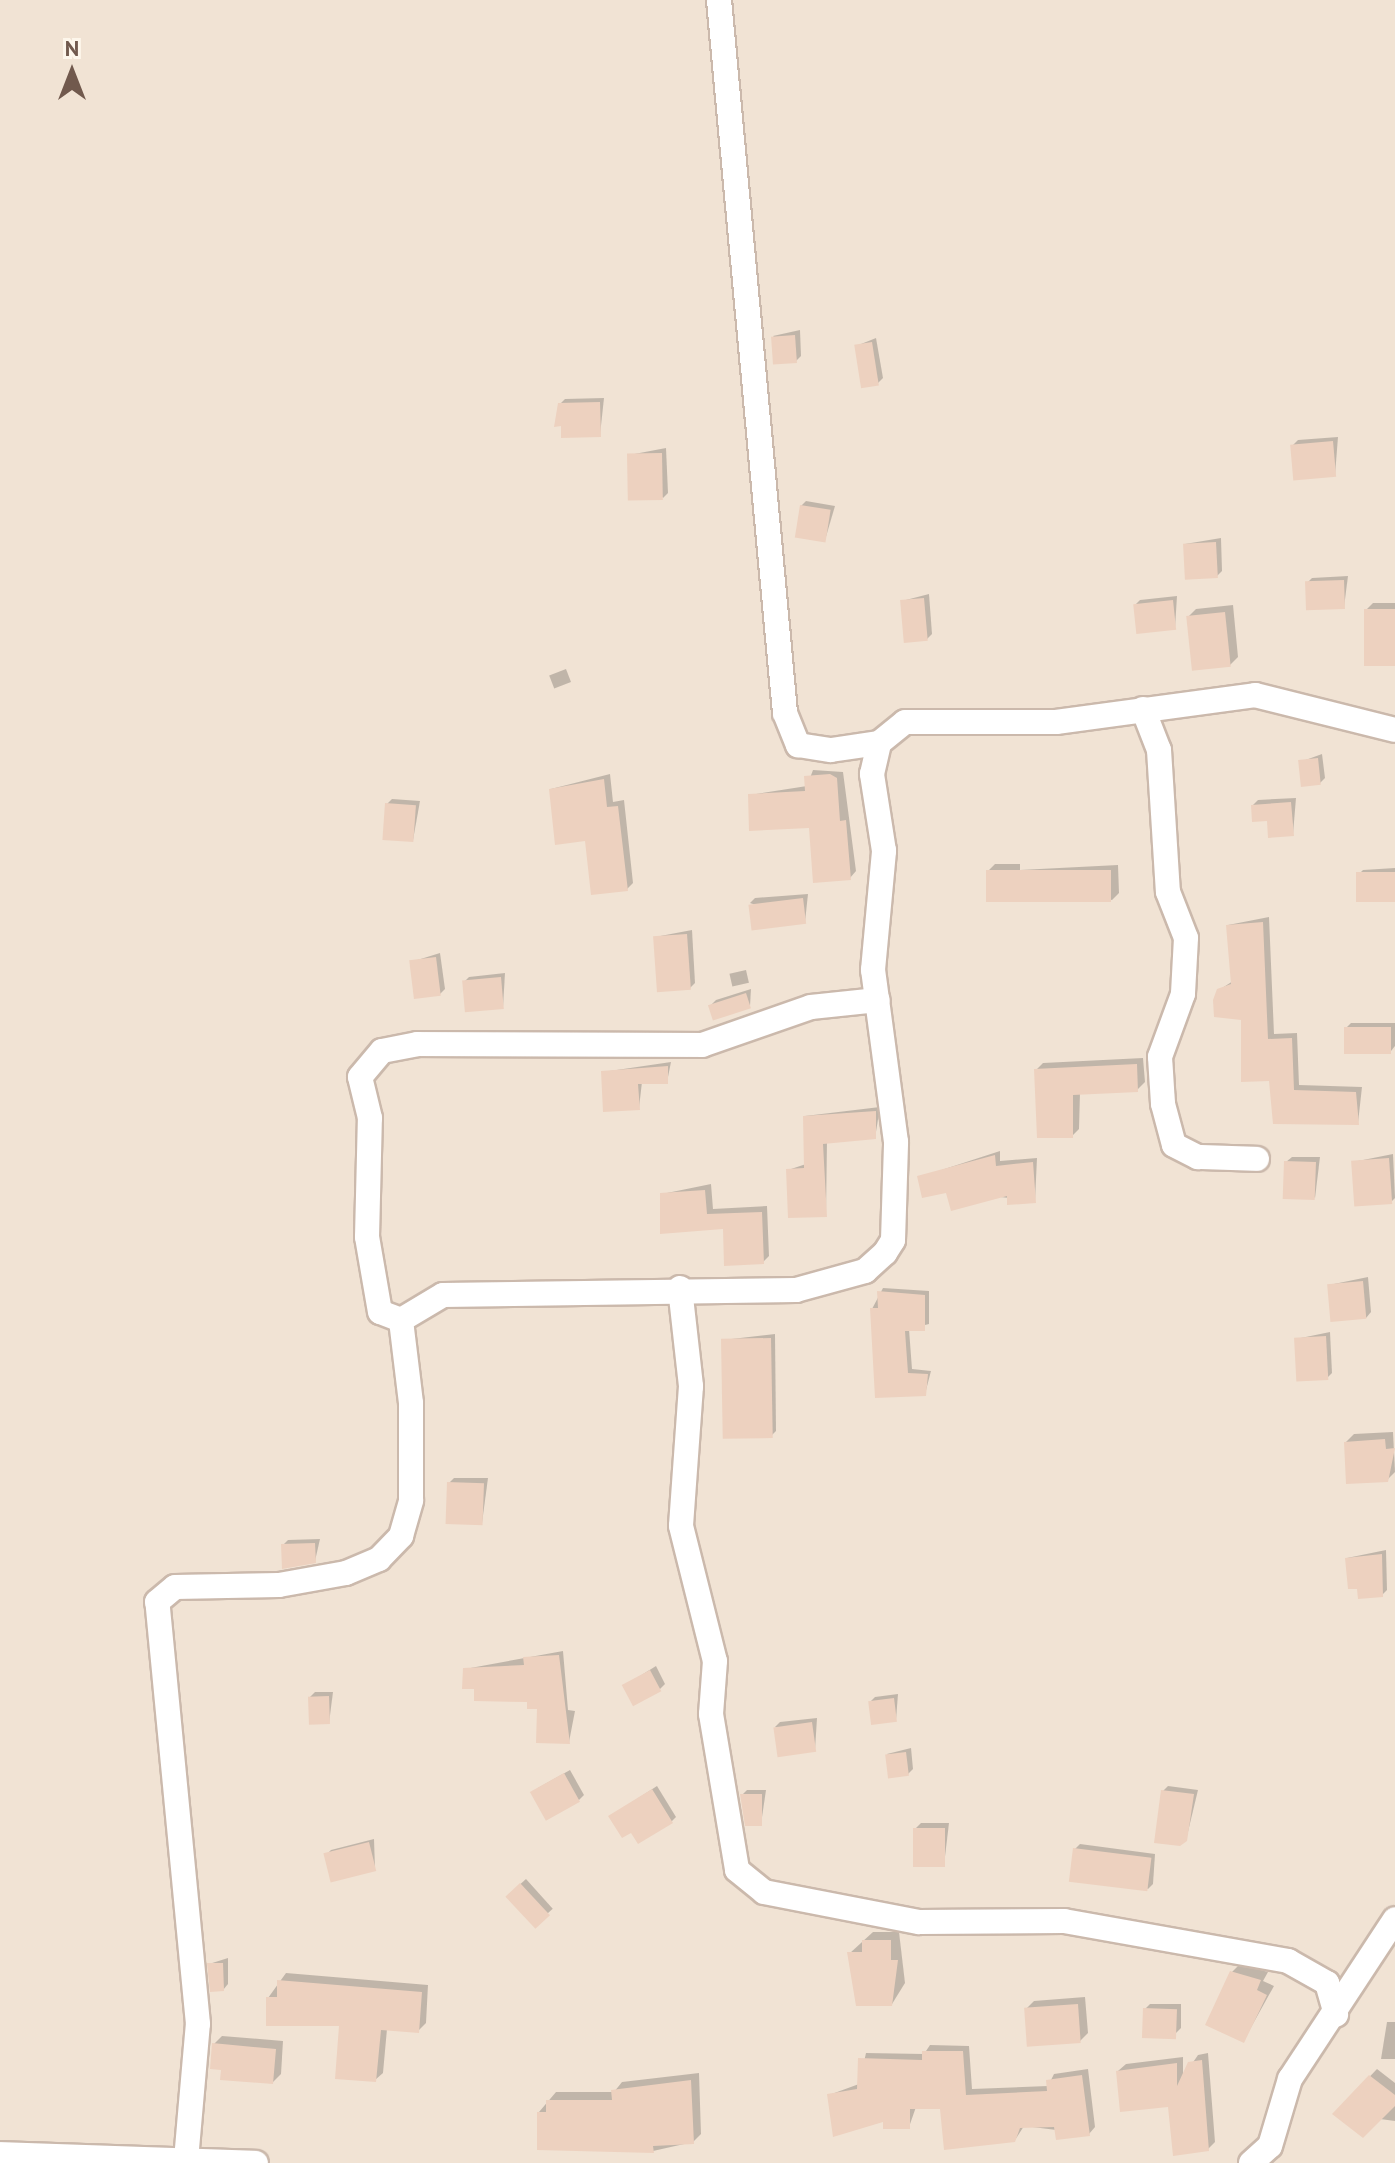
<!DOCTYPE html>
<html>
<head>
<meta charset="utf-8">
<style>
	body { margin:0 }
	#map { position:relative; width:1395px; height:2163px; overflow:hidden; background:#faf2e5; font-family:"PT Sans",sans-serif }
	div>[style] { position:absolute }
	.residential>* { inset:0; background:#f1e3d4; transform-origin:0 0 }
	.shadow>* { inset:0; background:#0003; transform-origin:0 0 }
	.building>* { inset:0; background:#edd1bf; transform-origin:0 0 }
	.roads { filter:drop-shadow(2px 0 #cbb9ac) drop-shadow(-2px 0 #cbb9ac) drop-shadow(0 2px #cbb9ac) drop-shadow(0 -2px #cbb9ac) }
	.minor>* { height:24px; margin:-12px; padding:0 12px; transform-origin:12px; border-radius:12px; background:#fff }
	span { translate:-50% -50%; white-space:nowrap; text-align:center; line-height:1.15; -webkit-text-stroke:7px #fdf6eb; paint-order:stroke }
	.north { position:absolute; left:32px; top:32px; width:80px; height:80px; -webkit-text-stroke:6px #fdf6eb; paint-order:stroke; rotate:0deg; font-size:22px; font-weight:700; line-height:32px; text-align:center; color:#71594d }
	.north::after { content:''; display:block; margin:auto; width:28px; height:36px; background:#71594d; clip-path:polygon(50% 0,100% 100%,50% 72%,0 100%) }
</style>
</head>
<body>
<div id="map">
	<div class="residential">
		<i style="left:0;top:0;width:1395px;height:2163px"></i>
	</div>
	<div class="shadow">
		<i style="clip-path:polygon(800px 330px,801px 356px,796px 361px,773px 336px)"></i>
		<i style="clip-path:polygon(876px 338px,883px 378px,878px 383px,856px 346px)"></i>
		<i style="clip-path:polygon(604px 398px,600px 435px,560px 404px,565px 399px)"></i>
		<i style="clip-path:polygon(1338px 437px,1335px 475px,1293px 445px,1298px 440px)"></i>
		<i style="clip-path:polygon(666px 448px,668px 493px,663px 498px,629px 455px)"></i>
		<i style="clip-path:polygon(806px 501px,835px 506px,825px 540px,801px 506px)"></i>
		<i style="clip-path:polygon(1221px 538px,1222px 571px,1217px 576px,1185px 544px)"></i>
		<i style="clip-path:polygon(1348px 576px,1344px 607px,1307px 583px,1312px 578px)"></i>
		<i style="clip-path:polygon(929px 594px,932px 634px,927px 639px,902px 601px)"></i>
		<i style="clip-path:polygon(1177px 596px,1175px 628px,1135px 605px,1140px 600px)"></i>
		<i style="clip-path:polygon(1373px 603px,1395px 603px,1395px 664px,1366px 610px)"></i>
		<i style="clip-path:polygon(1233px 605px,1238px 657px,1230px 665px,1188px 617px,1196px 609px)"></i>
		<i style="left:566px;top:669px;width:14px;height:18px;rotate:69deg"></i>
		<i style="clip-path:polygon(1322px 754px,1325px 778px,1320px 783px,1300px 762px)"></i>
		<i style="clip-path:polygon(813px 770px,843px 772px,856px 871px,850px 878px,811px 826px,750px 795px,807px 786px)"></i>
		<i style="clip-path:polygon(610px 774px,613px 802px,624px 800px,633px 883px,627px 889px,551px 789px)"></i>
		<i style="clip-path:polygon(1296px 798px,1293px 834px,1253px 805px,1258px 800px)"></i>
		<i style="clip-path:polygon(392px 799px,420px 801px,413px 840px,387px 804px)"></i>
		<i style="clip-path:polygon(995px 864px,1020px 864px,1020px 870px,1118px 865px,1119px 893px,1112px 900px,988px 871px)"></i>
		<i style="clip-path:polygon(1395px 868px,1395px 900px,1358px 875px,1363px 870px)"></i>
		<i style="clip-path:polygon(808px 894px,805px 922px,750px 903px,755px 898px)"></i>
		<i style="clip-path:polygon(1269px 917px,1274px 1034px,1297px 1033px,1299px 1085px,1362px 1087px,1358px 1123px,1271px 1079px,1243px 1018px,1219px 990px,1233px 981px,1228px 925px)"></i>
		<i style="clip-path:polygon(692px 930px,695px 983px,690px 988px,655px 937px)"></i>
		<i style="clip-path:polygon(440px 953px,445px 989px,440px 994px,411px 962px)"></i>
		<i style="left:746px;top:970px;width:13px;height:17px;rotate:77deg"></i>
		<i style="clip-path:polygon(505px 973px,503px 1007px,464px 982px,469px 977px)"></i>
		<i style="clip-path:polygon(751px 989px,750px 1006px,711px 1005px,716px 1000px)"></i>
		<i style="clip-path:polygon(1351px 1023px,1395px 1023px,1395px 1046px,1391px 1051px,1346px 1028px)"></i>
		<i style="clip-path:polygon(1143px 1058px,1145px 1082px,1137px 1090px,1080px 1093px,1079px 1129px,1072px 1136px,1036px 1070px,1043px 1063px)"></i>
		<i style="clip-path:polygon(671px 1062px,667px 1082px,642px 1082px,639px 1108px,603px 1072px)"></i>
		<i style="clip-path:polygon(880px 1107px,875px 1138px,827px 1141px,826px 1215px,788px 1170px,806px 1164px,805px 1116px)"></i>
		<i style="clip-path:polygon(1000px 1151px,1000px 1161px,1037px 1158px,1035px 1201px,947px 1191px,920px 1177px)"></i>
		<i style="clip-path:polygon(1393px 1154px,1395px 1198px,1391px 1202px,1353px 1162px)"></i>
		<i style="clip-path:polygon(1292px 1157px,1320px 1157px,1315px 1198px,1286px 1162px)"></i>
		<i style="clip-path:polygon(711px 1184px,713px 1209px,767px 1206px,769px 1256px,763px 1262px,725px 1227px,662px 1194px)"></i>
		<i style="clip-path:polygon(1368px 1277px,1371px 1312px,1366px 1318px,1329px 1285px)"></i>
		<i style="clip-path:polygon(883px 1288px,929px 1291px,929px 1324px,909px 1329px,912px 1369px,931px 1371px,925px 1394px,877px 1396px,872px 1309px)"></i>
		<i style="clip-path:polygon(1330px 1332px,1332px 1373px,1327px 1378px,1296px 1339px)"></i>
		<i style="clip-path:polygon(775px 1334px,776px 1431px,771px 1436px,723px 1340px)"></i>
		<i style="clip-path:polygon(1393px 1432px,1395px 1472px,1387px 1480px,1346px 1442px,1354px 1434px)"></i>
		<i style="clip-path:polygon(454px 1478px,488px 1478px,482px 1523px,449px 1483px)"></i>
		<i style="clip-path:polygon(320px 1539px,315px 1561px,283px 1545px,288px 1540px)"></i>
		<i style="clip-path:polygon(1386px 1550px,1387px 1590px,1382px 1595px,1347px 1558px)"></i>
		<i style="clip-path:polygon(563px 1651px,568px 1710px,575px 1711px,569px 1742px,529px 1700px,465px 1669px)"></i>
		<i style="clip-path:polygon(656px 1666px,665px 1684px,660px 1689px,624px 1686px)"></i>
		<i style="clip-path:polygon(315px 1692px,333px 1692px,329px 1723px,310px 1697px)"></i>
		<i style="clip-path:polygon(898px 1694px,896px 1720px,870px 1702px,875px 1697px)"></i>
		<i style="clip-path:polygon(817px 1718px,815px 1750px,775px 1727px,780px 1722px)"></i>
		<i style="clip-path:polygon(911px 1748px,913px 1769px,908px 1774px,887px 1754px)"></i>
		<i style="clip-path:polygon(570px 1770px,584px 1795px,579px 1800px,538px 1788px)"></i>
		<i style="clip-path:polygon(657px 1786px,676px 1817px,671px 1822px,632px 1830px,611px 1816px)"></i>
		<i style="clip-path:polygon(1168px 1786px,1198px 1790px,1186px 1840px,1163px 1791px)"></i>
		<i style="clip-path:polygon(747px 1790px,766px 1790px,761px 1824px,742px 1795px)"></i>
		<i style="clip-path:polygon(921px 1823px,949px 1823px,944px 1865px,915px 1829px)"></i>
		<i style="clip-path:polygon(374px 1839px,375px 1869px,326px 1855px,331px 1850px)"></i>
		<i style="clip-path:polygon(1080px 1844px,1155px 1854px,1153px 1884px,1148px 1889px,1075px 1849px)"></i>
		<i style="left:526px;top:1879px;width:40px;height:25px;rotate:48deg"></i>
		<i style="clip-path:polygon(873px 1932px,899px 1932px,905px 1983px,892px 2004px,850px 1953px)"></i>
		<i style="clip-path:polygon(228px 1958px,228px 1984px,223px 1990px,209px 1964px)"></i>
		<i style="clip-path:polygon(1240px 1964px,1268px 1972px,1263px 1981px,1274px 1986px,1244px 2040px,1232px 1972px)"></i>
		<i style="clip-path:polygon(286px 1973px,428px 1985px,426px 2023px,418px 2031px,387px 2029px,383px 2073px,375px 2080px,341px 2024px,268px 1998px)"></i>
		<i style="clip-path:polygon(1085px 1997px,1088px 2033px,1080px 2041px,1026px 2009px,1034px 2001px)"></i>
		<i style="clip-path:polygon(1150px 2004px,1181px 2004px,1181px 2028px,1176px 2033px,1145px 2009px)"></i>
		<i style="clip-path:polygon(1387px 2022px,1395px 2022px,1395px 2059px,1381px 2059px)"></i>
		<i style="clip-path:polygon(222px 2036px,283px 2041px,281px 2074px,273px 2082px,214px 2044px)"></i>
		<i style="clip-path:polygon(930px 2045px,969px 2046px,972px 2089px,1048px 2086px,1054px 2074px,1088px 2069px,1095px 2127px,1089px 2134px,1024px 2126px,1015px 2140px,942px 2107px,916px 2107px,909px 2127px,829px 2095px,859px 2084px,866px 2053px,924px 2054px)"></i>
		<i style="clip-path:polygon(1208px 2053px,1215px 2142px,1208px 2149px,1169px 2105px,1118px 2071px,1126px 2064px,1183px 2057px,1183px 2077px,1198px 2055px)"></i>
		<i style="clip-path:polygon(1377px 2069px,1395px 2083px,1395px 2121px,1335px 2113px)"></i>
		<i style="clip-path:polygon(699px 2073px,701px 2134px,693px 2142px,653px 2151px,539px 2112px,556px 2092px,614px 2092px,622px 2082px)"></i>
	</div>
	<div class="building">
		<i style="left:795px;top:335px;width:28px;height:24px;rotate:86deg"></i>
		<i style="left:872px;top:342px;width:44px;height:18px;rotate:81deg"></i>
		<i style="clip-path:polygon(600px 402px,601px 437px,561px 438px,561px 426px,554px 427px,558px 403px)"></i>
		<i style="left:1333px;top:441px;width:36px;height:43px;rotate:85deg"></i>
		<i style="left:662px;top:453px;width:47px;height:35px;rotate:89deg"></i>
		<i style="left:800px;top:505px;width:31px;height:33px;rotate:9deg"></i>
		<i style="left:1216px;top:542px;width:36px;height:33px;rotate:87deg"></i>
		<i style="left:1344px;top:580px;width:29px;height:39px;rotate:88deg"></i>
		<i style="left:924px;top:598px;width:43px;height:24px;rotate:85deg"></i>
		<i style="left:1173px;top:600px;width:30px;height:40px;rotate:84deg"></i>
		<i style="left:1364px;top:609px;width:31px;height:57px"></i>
		<i style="left:1225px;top:612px;width:55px;height:39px;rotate:84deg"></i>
		<i style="left:1318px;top:758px;width:27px;height:20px;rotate:84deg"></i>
		<i style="clip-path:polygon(830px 774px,837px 778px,840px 821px,846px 820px,851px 880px,813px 883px,809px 828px,749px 831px,748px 794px,805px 791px,804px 776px)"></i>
		<i style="clip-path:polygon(604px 779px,607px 807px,618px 806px,628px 891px,591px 895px,585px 841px,555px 845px,549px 789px)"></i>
		<i style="clip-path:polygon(1291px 802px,1294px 836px,1268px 838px,1267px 821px,1252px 822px,1251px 805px)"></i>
		<i style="left:385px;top:803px;width:31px;height:37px;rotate:4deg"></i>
		<i style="left:986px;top:870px;width:125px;height:32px"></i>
		<i style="left:1395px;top:872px;width:30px;height:39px;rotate:90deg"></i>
		<i style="left:803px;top:898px;width:26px;height:55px;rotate:83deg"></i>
		<i style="clip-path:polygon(1263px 922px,1268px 1039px,1292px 1038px,1294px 1090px,1356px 1092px,1359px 1125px,1273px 1124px,1269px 1081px,1241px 1082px,1241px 1020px,1214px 1017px,1213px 1000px,1217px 989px,1231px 984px,1226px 925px)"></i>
		<i style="left:687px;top:934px;width:56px;height:34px;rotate:86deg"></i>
		<i style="left:436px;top:957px;width:39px;height:27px;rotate:83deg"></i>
		<i style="left:501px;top:977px;width:32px;height:39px;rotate:85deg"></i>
		<i style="left:746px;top:993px;width:16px;height:40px;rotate:72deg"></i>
		<i style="left:1344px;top:1027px;width:47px;height:27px"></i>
		<i style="clip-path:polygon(1137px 1064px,1138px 1092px,1073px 1095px,1073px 1138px,1037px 1138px,1034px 1069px)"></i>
		<i style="clip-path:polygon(668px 1066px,668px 1084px,638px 1084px,640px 1110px,603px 1112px,601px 1071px)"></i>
		<i style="clip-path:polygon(876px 1111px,876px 1139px,823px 1144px,827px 1217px,788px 1218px,786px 1169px,804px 1168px,803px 1116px)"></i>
		<i style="clip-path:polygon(995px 1155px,996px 1166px,1033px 1162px,1036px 1203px,1007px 1205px,1007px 1196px,951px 1211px,946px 1193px,922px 1198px,917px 1176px)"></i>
		<i style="left:1389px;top:1158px;width:46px;height:38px;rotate:86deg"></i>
		<i style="left:1284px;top:1161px;width:32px;height:38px;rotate:2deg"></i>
		<i style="clip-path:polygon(705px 1190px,707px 1214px,762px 1212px,764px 1264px,724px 1266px,723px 1229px,660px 1234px,660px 1193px)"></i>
		<i style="left:1363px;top:1281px;width:38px;height:36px;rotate:85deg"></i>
		<i style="clip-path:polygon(877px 1291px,925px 1295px,925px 1331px,905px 1331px,908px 1373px,928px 1374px,926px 1396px,875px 1398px,870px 1308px,878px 1308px)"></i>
		<i style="left:1326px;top:1336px;width:44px;height:32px;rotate:87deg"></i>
		<i style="left:771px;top:1338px;width:100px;height:50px;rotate:89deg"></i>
		<i style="clip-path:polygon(1385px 1439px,1386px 1449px,1395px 1448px,1388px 1482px,1346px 1484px,1344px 1442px)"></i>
		<i style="left:447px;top:1482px;width:37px;height:42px;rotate:2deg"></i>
		<i style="clip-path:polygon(315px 1543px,316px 1563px,282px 1569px,281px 1544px)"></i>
		<i style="clip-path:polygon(1382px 1554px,1383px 1597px,1358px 1599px,1357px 1589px,1348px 1589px,1345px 1558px)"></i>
		<i style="clip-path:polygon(559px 1655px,570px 1744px,536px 1743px,537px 1709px,527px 1709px,527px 1702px,474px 1701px,474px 1689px,462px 1689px,463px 1668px,524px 1665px,523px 1657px)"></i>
		<i style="left:650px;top:1670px;width:24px;height:32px;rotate:62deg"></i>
		<i style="left:329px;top:1696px;width:28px;height:21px;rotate:88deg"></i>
		<i style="left:894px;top:1698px;width:24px;height:26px;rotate:83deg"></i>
		<i style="left:812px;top:1722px;width:30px;height:39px;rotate:82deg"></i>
		<i style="left:906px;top:1752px;width:24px;height:21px;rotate:83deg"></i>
		<i style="left:564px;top:1773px;width:33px;height:39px;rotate:61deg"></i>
		<i style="clip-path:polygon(652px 1789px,673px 1823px,638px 1844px,631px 1833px,622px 1838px,608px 1816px)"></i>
		<i style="clip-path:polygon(1161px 1790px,1194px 1794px,1187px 1841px,1180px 1846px,1154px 1843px)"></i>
		<i style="clip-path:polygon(740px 1794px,762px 1794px,762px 1826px,745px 1826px)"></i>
		<i style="left:913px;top:1828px;width:32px;height:39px"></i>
		<i style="left:369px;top:1842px;width:30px;height:47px;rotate:76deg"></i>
		<i style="left:1073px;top:1848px;width:79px;height:34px;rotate:7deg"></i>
		<i style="left:520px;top:1883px;width:44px;height:20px;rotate:47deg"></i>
		<i style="clip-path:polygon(862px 1940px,891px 1940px,891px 1960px,898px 1960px,892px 2006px,856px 2006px,847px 1952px,862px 1952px)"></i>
		<i style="clip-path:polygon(207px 1963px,223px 1963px,224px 1991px,210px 1992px)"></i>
		<i style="clip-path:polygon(1230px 1971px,1261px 1980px,1257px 1990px,1267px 1995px,1244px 2043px,1205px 2025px)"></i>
		<i style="clip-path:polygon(277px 1980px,422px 1992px,419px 2033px,381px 2030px,376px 2082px,335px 2079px,339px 2026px,266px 2026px,266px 1997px,277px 1997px)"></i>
		<i style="left:1078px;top:2004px;width:39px;height:54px;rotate:86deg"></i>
		<i style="left:1143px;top:2008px;width:34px;height:30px;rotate:2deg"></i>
		<i style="clip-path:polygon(212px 2043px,276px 2049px,273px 2084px,220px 2080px,221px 2070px,210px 2069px)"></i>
		<i style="clip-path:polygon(922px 2051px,963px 2051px,966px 2095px,1047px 2091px,1046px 2080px,1082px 2075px,1090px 2136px,1056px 2140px,1054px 2127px,1020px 2128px,1015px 2142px,944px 2150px,940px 2109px,910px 2109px,910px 2129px,883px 2129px,883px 2122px,833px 2137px,827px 2094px,857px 2089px,858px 2058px,922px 2060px)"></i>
		<i style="clip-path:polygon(1202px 2060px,1209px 2151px,1173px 2156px,1168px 2107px,1120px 2112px,1116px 2071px,1177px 2063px,1177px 2086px,1188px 2062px)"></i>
		<i style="clip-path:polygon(1369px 2075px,1395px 2095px,1395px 2106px,1363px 2138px,1332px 2114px)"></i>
		<i style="clip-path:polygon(691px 2080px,694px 2144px,653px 2146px,654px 2153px,537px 2150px,537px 2112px,546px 2112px,546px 2100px,612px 2100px,611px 2090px)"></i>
	</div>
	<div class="roads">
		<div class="minor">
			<i style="left:719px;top:0;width:716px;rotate:84.71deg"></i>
			<i style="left:785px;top:713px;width:35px;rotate:68deg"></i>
			<i style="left:798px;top:745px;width:33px;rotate:9deg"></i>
			<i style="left:831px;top:750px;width:49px;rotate:-8.3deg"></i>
			<i style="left:1143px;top:709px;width:44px;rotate:68.7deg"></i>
			<i style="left:1159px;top:750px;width:142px;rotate:86.4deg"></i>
			<i style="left:1168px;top:892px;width:49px;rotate:68.6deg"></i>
			<i style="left:1186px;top:938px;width:56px;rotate:93.1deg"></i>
			<i style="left:1183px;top:994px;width:67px;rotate:110.1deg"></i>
			<i style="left:1160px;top:1057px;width:47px;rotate:86.3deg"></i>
			<i style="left:1163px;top:1104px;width:42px;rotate:75deg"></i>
			<i style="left:1174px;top:1145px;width:27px;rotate:27deg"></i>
			<i style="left:1198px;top:1157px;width:59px;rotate:1.9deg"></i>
			<i style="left:680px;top:1288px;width:99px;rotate:83.6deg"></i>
			<i style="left:691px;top:1386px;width:140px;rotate:94.1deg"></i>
			<i style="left:681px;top:1526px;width:139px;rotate:75.9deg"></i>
			<i style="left:715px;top:1661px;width:53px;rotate:94.3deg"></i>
			<i style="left:711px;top:1714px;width:158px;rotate:80.5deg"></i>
			<i style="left:737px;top:1870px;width:35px;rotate:39deg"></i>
			<i style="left:764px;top:1892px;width:158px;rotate:11deg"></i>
			<i style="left:919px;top:1922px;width:145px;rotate:-0.4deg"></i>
			<i style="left:1064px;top:1921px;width:228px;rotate:10.1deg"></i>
			<i style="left:1288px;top:1961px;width:45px;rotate:29.4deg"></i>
			<i style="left:1327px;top:1983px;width:33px;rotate:74deg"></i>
			<i style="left:401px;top:1320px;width:49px;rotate:-30.8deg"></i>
			<i style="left:443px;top:1295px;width:353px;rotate:-0.8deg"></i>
			<i style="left:796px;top:1290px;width:72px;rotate:-15.4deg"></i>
			<i style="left:865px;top:1271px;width:27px;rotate:-42deg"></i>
			<i style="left:885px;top:1253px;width:15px;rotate:-58deg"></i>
			<i style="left:893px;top:1240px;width:98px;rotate:-88.2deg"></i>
			<i style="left:896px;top:1142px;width:174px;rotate:-97.6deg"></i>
			<i style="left:873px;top:970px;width:120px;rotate:-84.7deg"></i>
			<i style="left:884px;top:851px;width:78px;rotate:-98.9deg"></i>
			<i style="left:872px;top:774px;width:32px;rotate:-77deg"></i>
			<i style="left:879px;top:743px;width:33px;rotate:-39deg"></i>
			<i style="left:905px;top:722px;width:151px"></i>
			<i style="left:1056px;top:722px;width:201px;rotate:-7.7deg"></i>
			<i style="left:1255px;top:695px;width:144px;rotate:14deg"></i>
			<i style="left:0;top:2154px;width:256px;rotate:2deg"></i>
			<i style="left:186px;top:2160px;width:137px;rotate:-85deg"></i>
			<i style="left:198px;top:2024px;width:424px;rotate:-95.5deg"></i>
			<i style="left:157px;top:1602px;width:23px;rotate:-40deg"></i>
			<i style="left:175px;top:1587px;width:104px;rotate:-1.1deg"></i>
			<i style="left:279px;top:1585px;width:68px;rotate:-10.2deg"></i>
			<i style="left:346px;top:1573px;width:36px;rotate:-23deg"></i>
			<i style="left:379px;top:1559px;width:32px;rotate:-46deg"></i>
			<i style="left:401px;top:1536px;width:37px;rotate:-74deg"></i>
			<i style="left:411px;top:1500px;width:97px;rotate:-90deg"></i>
			<i style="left:411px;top:1403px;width:84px;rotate:-96.9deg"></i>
			<i style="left:401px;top:1320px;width:22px;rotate:-159deg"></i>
			<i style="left:380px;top:1312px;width:76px;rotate:-99.8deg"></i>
			<i style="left:367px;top:1237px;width:119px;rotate:-88.6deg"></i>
			<i style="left:370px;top:1118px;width:42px;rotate:-103.7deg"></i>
			<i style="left:360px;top:1077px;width:34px;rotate:-50deg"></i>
			<i style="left:382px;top:1051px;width:36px;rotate:-11deg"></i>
			<i style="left:417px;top:1044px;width:285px;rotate:0.2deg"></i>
			<i style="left:702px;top:1045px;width:115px;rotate:-19.2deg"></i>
			<i style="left:811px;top:1007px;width:67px;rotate:-6deg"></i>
			<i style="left:1251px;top:2163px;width:25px;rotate:-42deg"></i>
			<i style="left:1270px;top:2146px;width:70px;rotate:-73.4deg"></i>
			<i style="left:1290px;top:2079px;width:191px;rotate:-56.7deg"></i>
		</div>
	</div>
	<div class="north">N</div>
</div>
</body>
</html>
